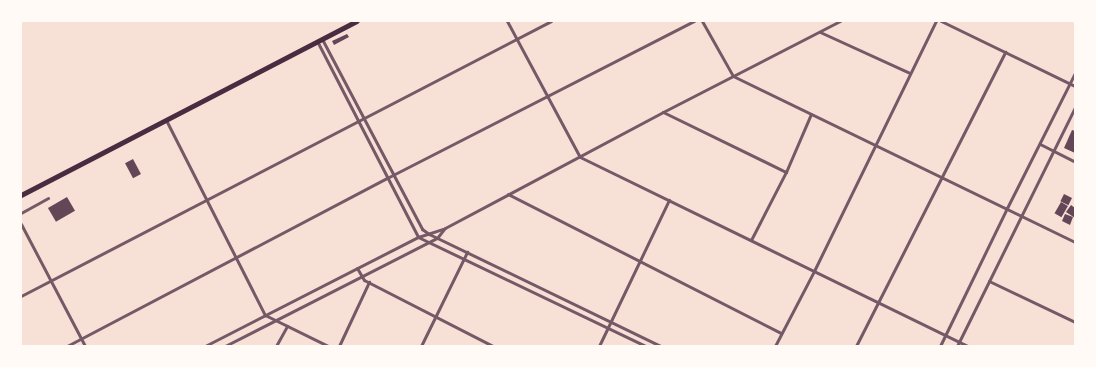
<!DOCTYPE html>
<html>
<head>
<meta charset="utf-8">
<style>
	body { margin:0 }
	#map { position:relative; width:1096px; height:367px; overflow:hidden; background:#f7e1d7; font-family:Roboto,sans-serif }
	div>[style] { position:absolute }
	.building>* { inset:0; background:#644757; transform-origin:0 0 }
	.minor>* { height:3px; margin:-1.5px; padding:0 1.5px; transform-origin:1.5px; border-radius:1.5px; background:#755966 }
	.trunk>* { height:5px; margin:-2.5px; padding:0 2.5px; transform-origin:2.5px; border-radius:2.5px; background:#4a2c40 }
	span { translate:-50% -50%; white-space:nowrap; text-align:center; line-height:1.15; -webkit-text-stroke:4px #fffaf5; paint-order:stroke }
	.frame { position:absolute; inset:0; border:22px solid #fffaf5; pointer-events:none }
</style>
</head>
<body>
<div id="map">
	<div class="building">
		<i style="clip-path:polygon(347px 34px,349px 37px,334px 45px,332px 41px)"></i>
		<i style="clip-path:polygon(1072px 130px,1075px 131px,1075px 153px,1064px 148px)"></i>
		<i style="left:133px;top:159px;width:17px;height:9px;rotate:62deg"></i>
		<i style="left:1064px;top:194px;width:9px;height:8px;rotate:27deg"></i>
		<i style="left:67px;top:197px;width:16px;height:22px;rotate:60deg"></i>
		<i style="left:1061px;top:202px;width:8px;height:13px;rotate:30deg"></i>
		<i style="clip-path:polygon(1071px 205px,1075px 208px,1075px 218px,1066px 212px)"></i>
		<i style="clip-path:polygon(1065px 214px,1073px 217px,1070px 225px,1062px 221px)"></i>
	</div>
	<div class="minor">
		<i style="left:507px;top:21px;width:154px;rotate:61.8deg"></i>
		<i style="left:580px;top:157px;width:432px;rotate:26deg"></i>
		<i style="left:702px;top:21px;width:63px;rotate:60.6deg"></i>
		<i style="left:733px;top:76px;width:380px;rotate:25.9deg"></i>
		<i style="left:941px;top:21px;width:149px;rotate:25.9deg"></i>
		<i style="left:820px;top:32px;width:99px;rotate:24.5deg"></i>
		<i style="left:322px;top:39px;width:215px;rotate:62.2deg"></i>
		<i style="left:422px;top:229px;width:9px;rotate:36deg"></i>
		<i style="left:429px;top:234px;width:258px;rotate:25.8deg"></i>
		<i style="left:317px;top:41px;width:220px;rotate:62.7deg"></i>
		<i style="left:418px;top:237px;width:252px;rotate:25.6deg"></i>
		<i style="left:663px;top:112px;width:137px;rotate:26deg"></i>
		<i style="left:166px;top:120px;width:219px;rotate:63.1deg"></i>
		<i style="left:265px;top:315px;width:70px;rotate:26.2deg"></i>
		<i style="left:1040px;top:144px;width:39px;rotate:27deg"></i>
		<i style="left:508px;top:194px;width:306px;rotate:27deg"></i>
		<i style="left:21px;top:213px;width:31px;rotate:-29deg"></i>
		<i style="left:21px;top:224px;width:138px;rotate:62.3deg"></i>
		<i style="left:751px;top:240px;width:76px;rotate:-62.8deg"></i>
		<i style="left:786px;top:172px;width:63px;rotate:-66.7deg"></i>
		<i style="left:357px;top:268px;width:14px;rotate:60deg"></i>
		<i style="left:364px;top:280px;width:145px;rotate:27.1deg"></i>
		<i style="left:989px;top:281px;width:95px;rotate:25.5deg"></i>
		<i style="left:21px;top:296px;width:597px;rotate:-27.42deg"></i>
		<i style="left:67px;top:346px;width:361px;rotate:-27.7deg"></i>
		<i style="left:387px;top:178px;width:345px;rotate:-27.1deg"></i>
		<i style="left:205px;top:346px;width:239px;rotate:-27.1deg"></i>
		<i style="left:418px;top:237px;width:28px;rotate:-18deg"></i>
		<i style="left:445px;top:228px;width:247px;rotate:-28deg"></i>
		<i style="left:663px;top:112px;width:199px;rotate:-27.2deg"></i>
		<i style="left:225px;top:346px;width:238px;rotate:-27deg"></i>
		<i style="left:437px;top:238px;width:11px;rotate:-52deg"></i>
		<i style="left:276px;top:346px;width:23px;rotate:-61deg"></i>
		<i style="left:339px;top:346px;width:71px;rotate:-64.9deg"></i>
		<i style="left:421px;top:346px;width:105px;rotate:-63.9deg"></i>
		<i style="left:599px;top:346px;width:162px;rotate:-64.4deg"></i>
		<i style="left:775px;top:346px;width:85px;rotate:-62.5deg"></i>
		<i style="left:814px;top:271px;width:278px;rotate:-64deg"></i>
		<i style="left:856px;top:346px;width:330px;rotate:-63.1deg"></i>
		<i style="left:940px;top:346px;width:153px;rotate:-64.1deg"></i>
		<i style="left:1007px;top:208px;width:151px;rotate:-63.3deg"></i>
		<i style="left:957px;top:346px;width:267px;rotate:-63.7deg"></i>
	</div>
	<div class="trunk">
		<i style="left:21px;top:195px;width:378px;rotate:-27.4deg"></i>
	</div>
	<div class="frame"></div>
</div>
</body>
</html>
